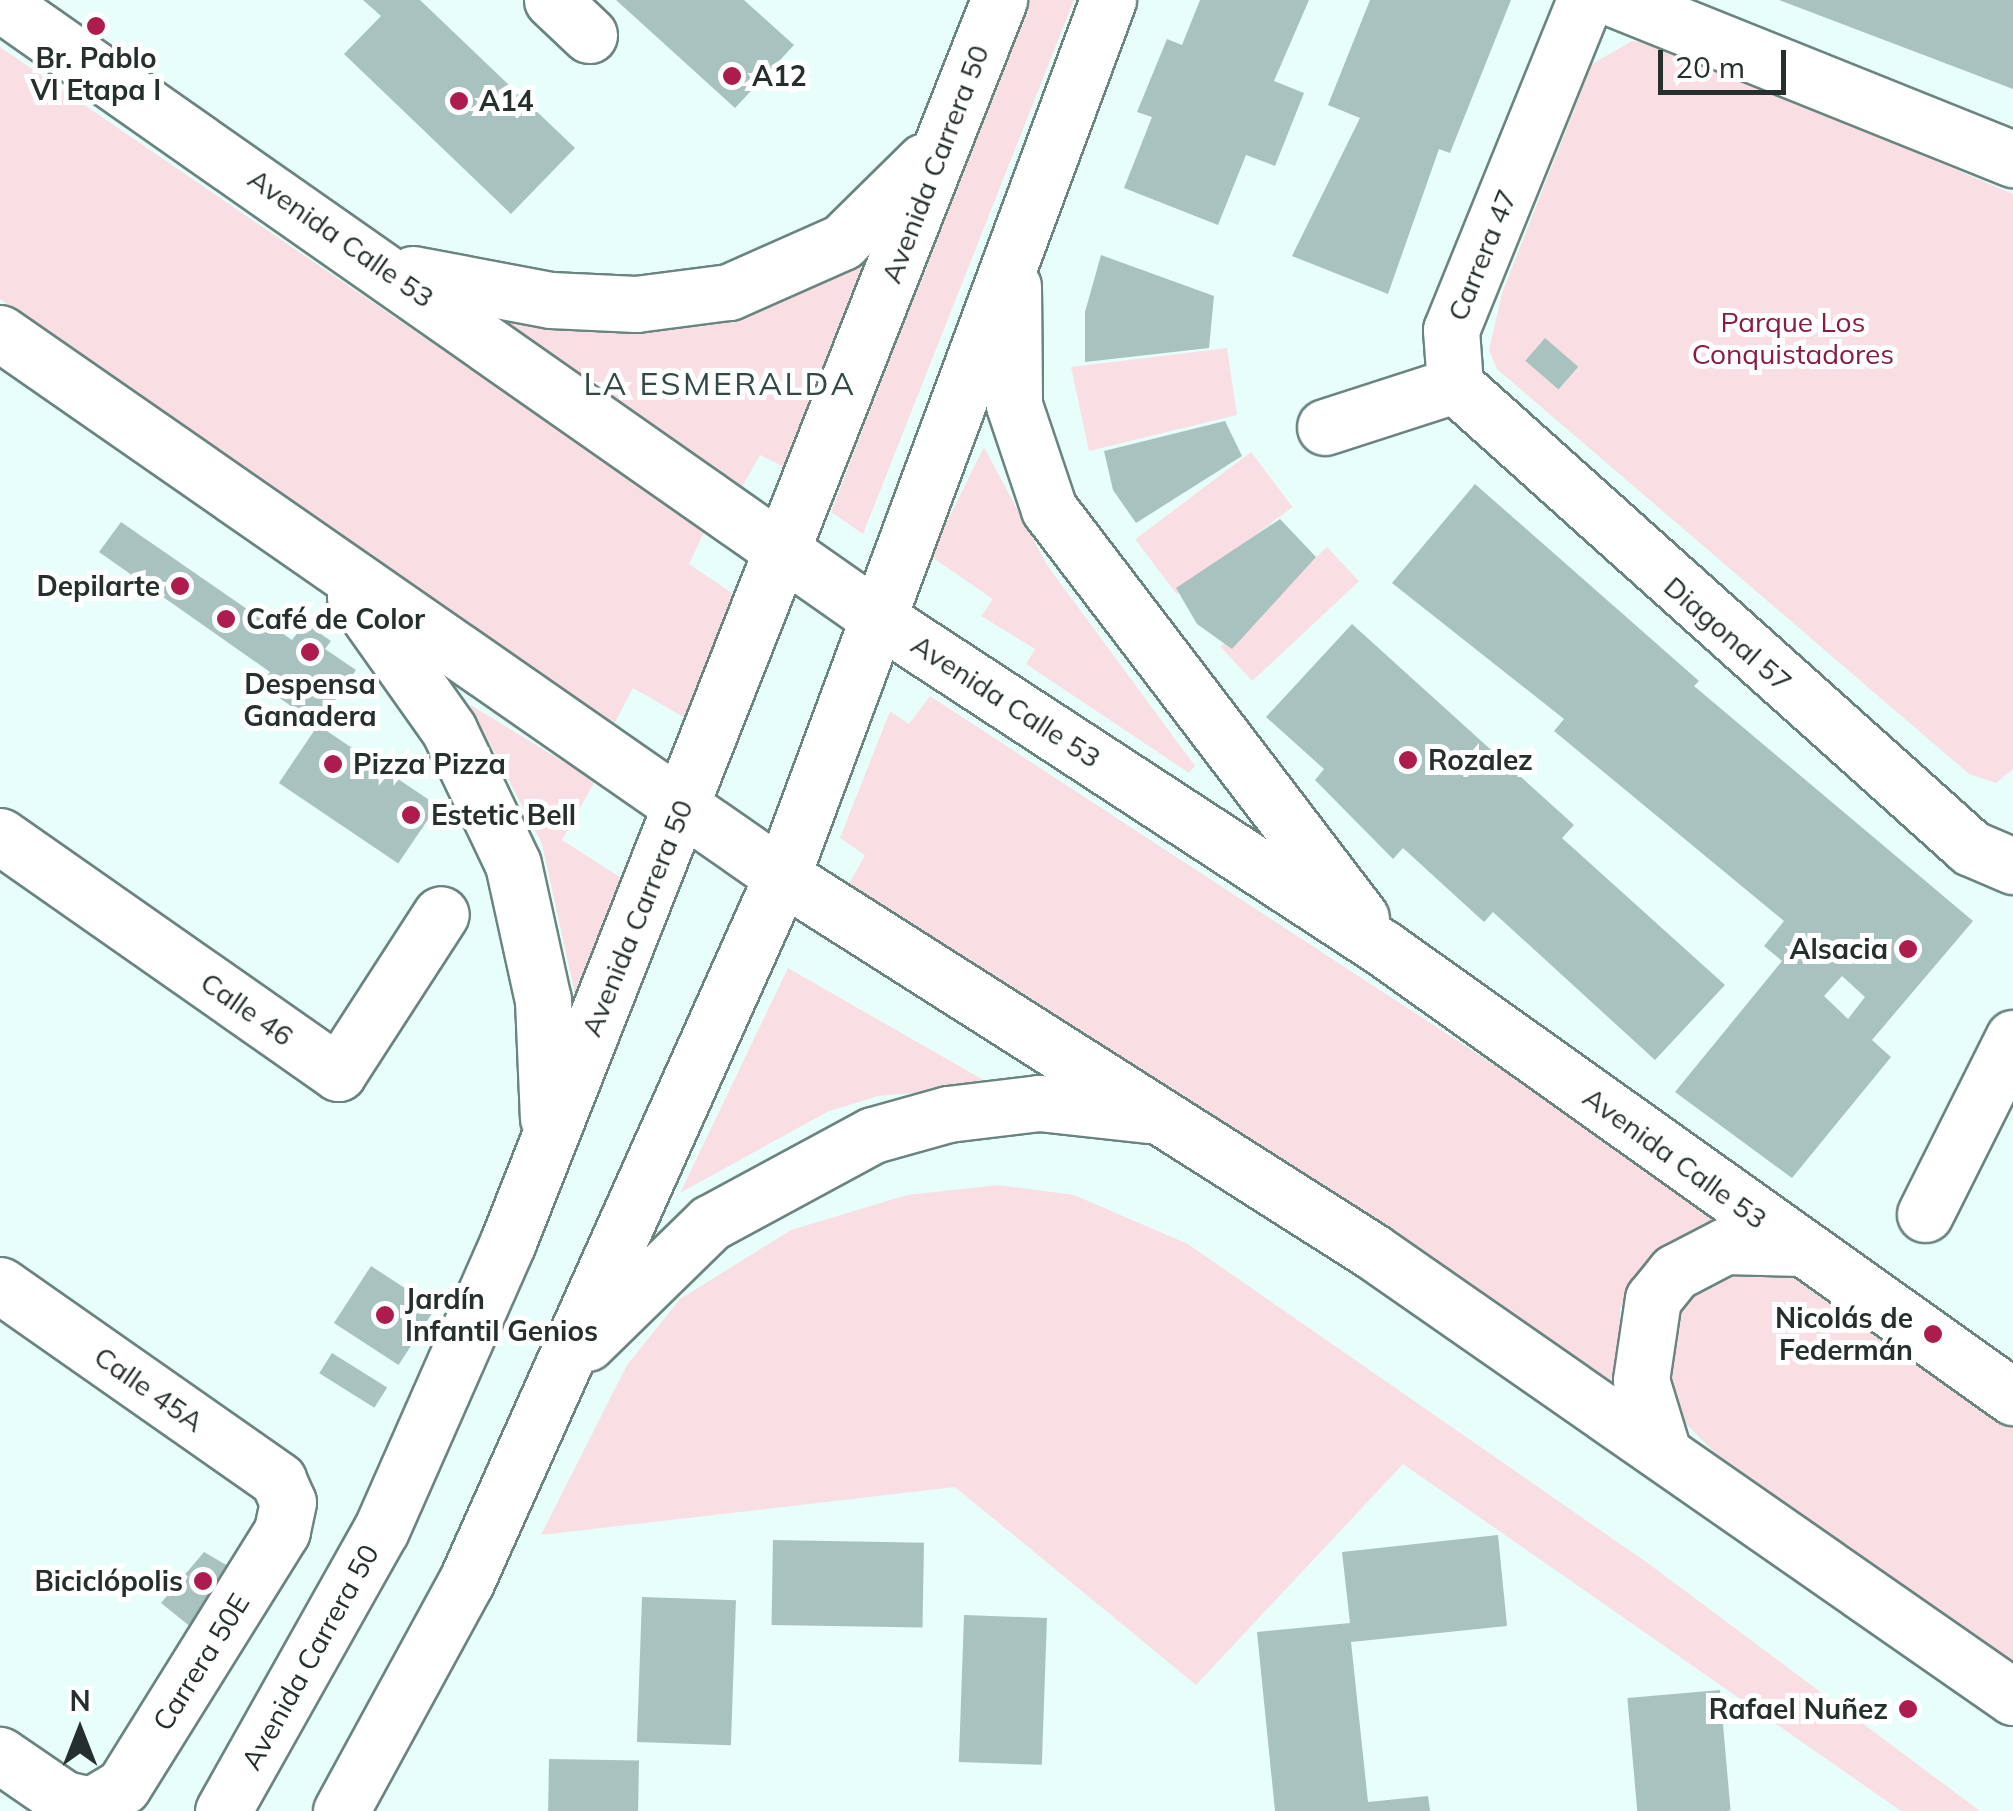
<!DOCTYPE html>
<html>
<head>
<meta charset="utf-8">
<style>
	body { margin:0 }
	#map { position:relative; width:2013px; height:1811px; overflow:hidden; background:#e7fefa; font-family:Mulish,sans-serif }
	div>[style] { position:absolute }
	.green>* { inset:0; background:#f9dfe3; transform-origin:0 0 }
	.building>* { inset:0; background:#a8c3bf; transform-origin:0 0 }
	.roads { filter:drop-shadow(2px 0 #6a8480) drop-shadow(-2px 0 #6a8480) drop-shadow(0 2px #6a8480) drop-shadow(0 -2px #6a8480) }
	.minor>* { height:55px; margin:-27.5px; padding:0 27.5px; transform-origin:27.5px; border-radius:27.5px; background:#fff }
	.major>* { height:55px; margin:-27.5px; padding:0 27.5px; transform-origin:27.5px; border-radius:27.5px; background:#fff }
	.dots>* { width:28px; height:28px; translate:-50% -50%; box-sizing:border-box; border:5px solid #fff; border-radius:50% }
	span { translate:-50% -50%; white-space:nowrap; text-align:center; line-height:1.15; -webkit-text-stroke:10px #fff; paint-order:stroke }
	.poi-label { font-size:28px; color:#25302e; font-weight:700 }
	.left { translate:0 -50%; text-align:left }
	.right { translate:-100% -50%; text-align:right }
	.street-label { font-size:28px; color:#25302e }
	.park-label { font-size:28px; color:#8b1b3f }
	.quarter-label { font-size:32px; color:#324a47; letter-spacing:2.5px }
	.north { position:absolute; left:30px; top:1681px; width:100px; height:100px; -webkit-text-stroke:8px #fff; paint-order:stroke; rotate:0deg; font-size:28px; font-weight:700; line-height:40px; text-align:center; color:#25302e }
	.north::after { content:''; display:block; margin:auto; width:35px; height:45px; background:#25302e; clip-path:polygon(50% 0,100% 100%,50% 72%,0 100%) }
	.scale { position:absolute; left:1658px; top:50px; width:128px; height:45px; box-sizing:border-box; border:5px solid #25302e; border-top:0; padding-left:12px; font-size:30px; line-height:35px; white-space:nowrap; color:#25302e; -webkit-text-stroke:8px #fff; paint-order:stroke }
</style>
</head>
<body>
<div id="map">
	<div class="green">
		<i style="clip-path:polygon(1028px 0,1074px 0,863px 534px,831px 512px)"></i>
		<i style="clip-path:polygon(1632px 41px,1658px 43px,2013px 194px,2013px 769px,1996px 783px,1969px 774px,1497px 369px,1489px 350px,1502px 293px,1592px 64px)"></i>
		<i style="clip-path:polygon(0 47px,705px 530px,689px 564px,738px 597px,687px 719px,633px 688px,612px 728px,0 299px)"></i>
		<i style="clip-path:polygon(896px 232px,798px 474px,760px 455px,741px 489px,461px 303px,526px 314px)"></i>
		<i style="clip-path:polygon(1227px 348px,1237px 415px,1089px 451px,1071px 367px)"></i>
		<i style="clip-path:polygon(984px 447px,1047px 565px,1195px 766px,1189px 773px,1026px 664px,1035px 649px,981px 616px,993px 599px,930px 556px)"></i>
		<i style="left:1251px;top:452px;width:69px;height:145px;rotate:53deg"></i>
		<i style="left:1327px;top:547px;width:47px;height:146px;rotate:47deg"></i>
		<i style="clip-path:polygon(930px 696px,1741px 1226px,1658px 1259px,1634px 1279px,1620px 1309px,1621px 1391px,849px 884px,865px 855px,840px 838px,890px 711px,909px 724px)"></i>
		<i style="clip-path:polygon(469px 704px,595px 781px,562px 840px,626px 881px,575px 994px,542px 844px)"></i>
		<i style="clip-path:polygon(788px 968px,994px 1086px,878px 1096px,827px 1112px,680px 1193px)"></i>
		<i style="clip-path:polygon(998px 1185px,1074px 1195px,1188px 1244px,1649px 1564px,1980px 1811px,1901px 1811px,1403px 1464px,1196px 1685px,955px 1487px,541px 1535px,627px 1365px,680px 1299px,791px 1230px,907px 1195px)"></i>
		<i style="clip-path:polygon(1755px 1264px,1800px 1278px,2013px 1424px,2013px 1661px,1727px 1465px,1682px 1420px,1664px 1376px,1673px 1309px,1690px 1285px)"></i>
	</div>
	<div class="building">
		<i style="clip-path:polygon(363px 0,420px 0,575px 148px,511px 214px,344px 54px,381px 16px)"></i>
		<i style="clip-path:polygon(616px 0,744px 0,794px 45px,735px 108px)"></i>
		<i style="clip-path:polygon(1200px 0,1309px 0,1274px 81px,1304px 93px,1275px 166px,1246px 155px,1218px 225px,1124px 188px,1152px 117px,1137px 112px,1167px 39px,1182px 45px)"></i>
		<i style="clip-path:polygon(1370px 0,1511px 0,1450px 153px,1439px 149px,1388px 294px,1292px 256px,1360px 118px,1328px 105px)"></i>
		<i style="clip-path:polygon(1779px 0,2013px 0,2013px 89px)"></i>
		<i style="clip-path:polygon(1101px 255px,1214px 296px,1209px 348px,1085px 362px,1085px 312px)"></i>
		<i style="left:1545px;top:338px;width:44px;height:30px;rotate:41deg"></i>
		<i style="clip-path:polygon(1225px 421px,1242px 456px,1136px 523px,1113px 490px,1104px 451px)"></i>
		<i style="clip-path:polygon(evenodd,1475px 484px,1699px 681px,1694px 686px,1973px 921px,1872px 1040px,1891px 1057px,1792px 1178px,1675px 1092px,1782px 961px,1764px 946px,1784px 921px,1554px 731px,1564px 719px,1392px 583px,1475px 484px,1842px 976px,1865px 997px,1848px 1019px,1824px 996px,1842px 976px)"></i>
		<i style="clip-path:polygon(1280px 519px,1316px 557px,1232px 649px,1197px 624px,1176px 588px)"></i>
		<i style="clip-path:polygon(121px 522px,292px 640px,305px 623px,331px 641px,325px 649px,356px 670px,318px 725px,261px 685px,270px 672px,99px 552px)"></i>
		<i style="clip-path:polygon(1352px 624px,1574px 825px,1562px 838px,1725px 985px,1655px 1060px,1493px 912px,1484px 922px,1403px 848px,1393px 859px,1315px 780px,1324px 769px,1266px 717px)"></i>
		<i style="left:318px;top:725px;width:144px;height:70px;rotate:34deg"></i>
		<i style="left:371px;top:1266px;width:77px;height:68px;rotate:33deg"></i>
		<i style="left:332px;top:1353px;width:65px;height:24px;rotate:32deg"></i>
		<i style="clip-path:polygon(1498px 1535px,1507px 1626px,1351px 1642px,1368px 1802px,1428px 1796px,1430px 1811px,1275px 1811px,1257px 1632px,1350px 1623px,1342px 1552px)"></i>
		<i style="left:773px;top:1540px;width:151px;height:85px;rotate:1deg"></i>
		<i style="clip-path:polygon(204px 1552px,235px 1570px,192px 1628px,161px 1603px)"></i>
		<i style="left:642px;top:1597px;width:94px;height:145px;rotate:2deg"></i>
		<i style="left:964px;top:1615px;width:83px;height:147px;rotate:2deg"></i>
		<i style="left:1720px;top:1690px;width:121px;height:93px;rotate:85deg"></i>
		<i style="left:549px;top:1759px;width:90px;height:52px;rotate:1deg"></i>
	</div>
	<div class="roads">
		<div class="minor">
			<i style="left:552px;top:0;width:51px;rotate:43.4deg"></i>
			<i style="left:1585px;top:0;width:356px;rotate:112.1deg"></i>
			<i style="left:1451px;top:330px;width:55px;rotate:85.8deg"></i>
			<i style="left:1455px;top:385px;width:693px;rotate:41.9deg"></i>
			<i style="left:1971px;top:848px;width:46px;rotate:23.2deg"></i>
			<i style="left:1617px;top:0;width:427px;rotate:21.9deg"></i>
			<i style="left:1325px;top:427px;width:137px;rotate:-17.9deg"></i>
			<i style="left:0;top:836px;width:413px;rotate:35deg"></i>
			<i style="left:338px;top:1073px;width:189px;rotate:-57.1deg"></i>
			<i style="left:1925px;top:1214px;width:197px;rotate:-63.4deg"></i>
			<i style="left:0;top:1285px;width:340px;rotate:35deg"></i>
			<i style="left:278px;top:1480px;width:24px;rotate:66deg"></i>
			<i style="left:288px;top:1502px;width:30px;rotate:102deg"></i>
			<i style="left:282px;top:1531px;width:301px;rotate:121.9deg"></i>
			<i style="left:123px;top:1786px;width:37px;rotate:149deg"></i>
			<i style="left:91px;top:1805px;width:28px;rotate:-167deg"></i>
			<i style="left:64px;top:1799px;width:78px;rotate:-145.5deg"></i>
		</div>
		<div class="major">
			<i style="left:0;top:3px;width:1068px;rotate:35.01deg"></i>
			<i style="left:875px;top:616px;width:607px;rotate:33.17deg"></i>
			<i style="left:1383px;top:948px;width:774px;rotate:35.48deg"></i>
			<i style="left:413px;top:274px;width:140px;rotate:10.7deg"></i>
			<i style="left:551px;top:300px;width:85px;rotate:2.7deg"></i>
			<i style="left:636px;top:304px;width:94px;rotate:-7.4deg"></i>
			<i style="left:729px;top:292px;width:124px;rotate:-23.9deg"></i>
			<i style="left:842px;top:242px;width:115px;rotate:-44.6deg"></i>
			<i style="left:1013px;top:286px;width:119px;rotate:89.5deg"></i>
			<i style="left:1014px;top:405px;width:110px;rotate:71.4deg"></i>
			<i style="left:1049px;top:509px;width:514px;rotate:52.66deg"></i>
			<i style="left:0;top:333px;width:952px;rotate:34.78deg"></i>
			<i style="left:782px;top:876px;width:699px;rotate:32.44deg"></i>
			<i style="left:1372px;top:1251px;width:781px;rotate:34.83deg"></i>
			<i style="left:355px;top:597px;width:163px;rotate:54.7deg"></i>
			<i style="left:449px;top:730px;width:148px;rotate:64.5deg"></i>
			<i style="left:513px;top:864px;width:139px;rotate:77.6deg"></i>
			<i style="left:543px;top:1000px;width:118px;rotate:87.6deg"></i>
			<i style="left:587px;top:1343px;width:172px;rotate:-44.3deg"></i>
			<i style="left:710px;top:1223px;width:185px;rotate:-28.4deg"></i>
			<i style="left:873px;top:1135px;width:78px;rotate:-15.6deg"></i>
			<i style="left:948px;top:1114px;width:92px;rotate:-6.9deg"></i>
			<i style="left:1039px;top:1103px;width:112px;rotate:6.2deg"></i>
			<i style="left:1663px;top:1452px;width:75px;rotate:-107deg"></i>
			<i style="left:1641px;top:1380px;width:82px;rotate:-81.6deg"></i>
			<i style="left:1653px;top:1299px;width:35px;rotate:-51deg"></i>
			<i style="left:1675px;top:1272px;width:56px;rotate:-27.5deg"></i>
			<i style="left:1725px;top:1246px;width:76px;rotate:1.5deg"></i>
			<i style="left:223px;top:1811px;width:322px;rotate:-60.7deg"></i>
			<i style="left:381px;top:1530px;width:315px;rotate:-66.2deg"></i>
			<i style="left:508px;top:1242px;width:1336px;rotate:-68.43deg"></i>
			<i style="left:341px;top:1811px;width:261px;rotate:-61.4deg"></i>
			<i style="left:466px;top:1582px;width:773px;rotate:-65.89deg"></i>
			<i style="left:782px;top:876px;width:935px;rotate:-69.59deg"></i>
		</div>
	</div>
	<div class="dots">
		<i style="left:96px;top:26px;background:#ae1c4e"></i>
		<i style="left:732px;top:76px;background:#ae1c4e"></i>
		<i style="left:459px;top:101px;background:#ae1c4e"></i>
		<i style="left:180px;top:586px;background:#ae1c4e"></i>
		<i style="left:226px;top:619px;background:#ae1c4e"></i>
		<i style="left:310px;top:652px;background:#ae1c4e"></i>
		<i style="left:1408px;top:760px;background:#ae1c4e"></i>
		<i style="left:333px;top:764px;background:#ae1c4e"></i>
		<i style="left:411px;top:815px;background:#ae1c4e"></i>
		<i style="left:1908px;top:949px;background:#ae1c4e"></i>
		<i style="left:385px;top:1315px;background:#ae1c4e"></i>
		<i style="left:1933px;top:1334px;background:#ae1c4e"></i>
		<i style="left:203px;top:1581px;background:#ae1c4e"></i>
		<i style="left:1908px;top:1709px;background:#ae1c4e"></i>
	</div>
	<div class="poi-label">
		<span style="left:96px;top:74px">Br. Pablo<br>VI Etapa I</span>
		<span class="left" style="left:752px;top:76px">A12</span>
		<span class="left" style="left:479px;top:101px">A14</span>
		<span class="right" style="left:160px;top:586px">Depilarte</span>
		<span class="left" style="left:246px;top:619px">Café de Color</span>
		<span style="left:310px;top:700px">Despensa<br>Ganadera</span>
		<span class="left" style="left:1428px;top:760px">Rozalez</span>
		<span class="left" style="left:353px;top:764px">Pizza Pizza</span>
		<span class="left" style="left:431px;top:815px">Estetic Bell</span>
		<span class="right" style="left:1888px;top:949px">Alsacia</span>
		<span class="left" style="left:405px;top:1315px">Jardín<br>Infantil Genios</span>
		<span class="right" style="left:1913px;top:1334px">Nicolás de<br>Federmán</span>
		<span class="right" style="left:183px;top:1581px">Biciclópolis</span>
		<span class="right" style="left:1888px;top:1709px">Rafael Nuñez</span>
	</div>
	<div class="street-label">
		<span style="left:935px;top:164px;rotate:-69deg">Avenida Carrera 50</span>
		<span style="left:341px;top:238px;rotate:35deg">Avenida Calle 53</span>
		<span style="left:1482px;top:255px;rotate:-68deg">Carrera 47</span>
		<span style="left:1728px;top:634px;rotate:41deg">Diagonal 57</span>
		<span style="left:1006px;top:701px;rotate:33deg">Avenida Calle 53</span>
		<span style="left:637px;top:918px;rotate:-68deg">Avenida Carrera 50</span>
		<span style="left:247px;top:1009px;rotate:35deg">Calle 46</span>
		<span style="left:1675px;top:1158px;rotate:36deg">Avenida Calle 53</span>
		<span style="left:149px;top:1389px;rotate:35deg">Calle 45A</span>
		<span style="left:310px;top:1657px;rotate:-61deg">Avenida Carrera 50</span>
		<span style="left:201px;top:1662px;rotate:-58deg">Carrera 50E</span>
	</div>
	<div class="park-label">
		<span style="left:1793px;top:338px">Parque Los<br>Conquistadores</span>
	</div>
	<div class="quarter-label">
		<span style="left:720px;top:383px">LA ESMERALDA</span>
	</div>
	<div class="north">N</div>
	<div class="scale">20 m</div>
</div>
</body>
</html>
